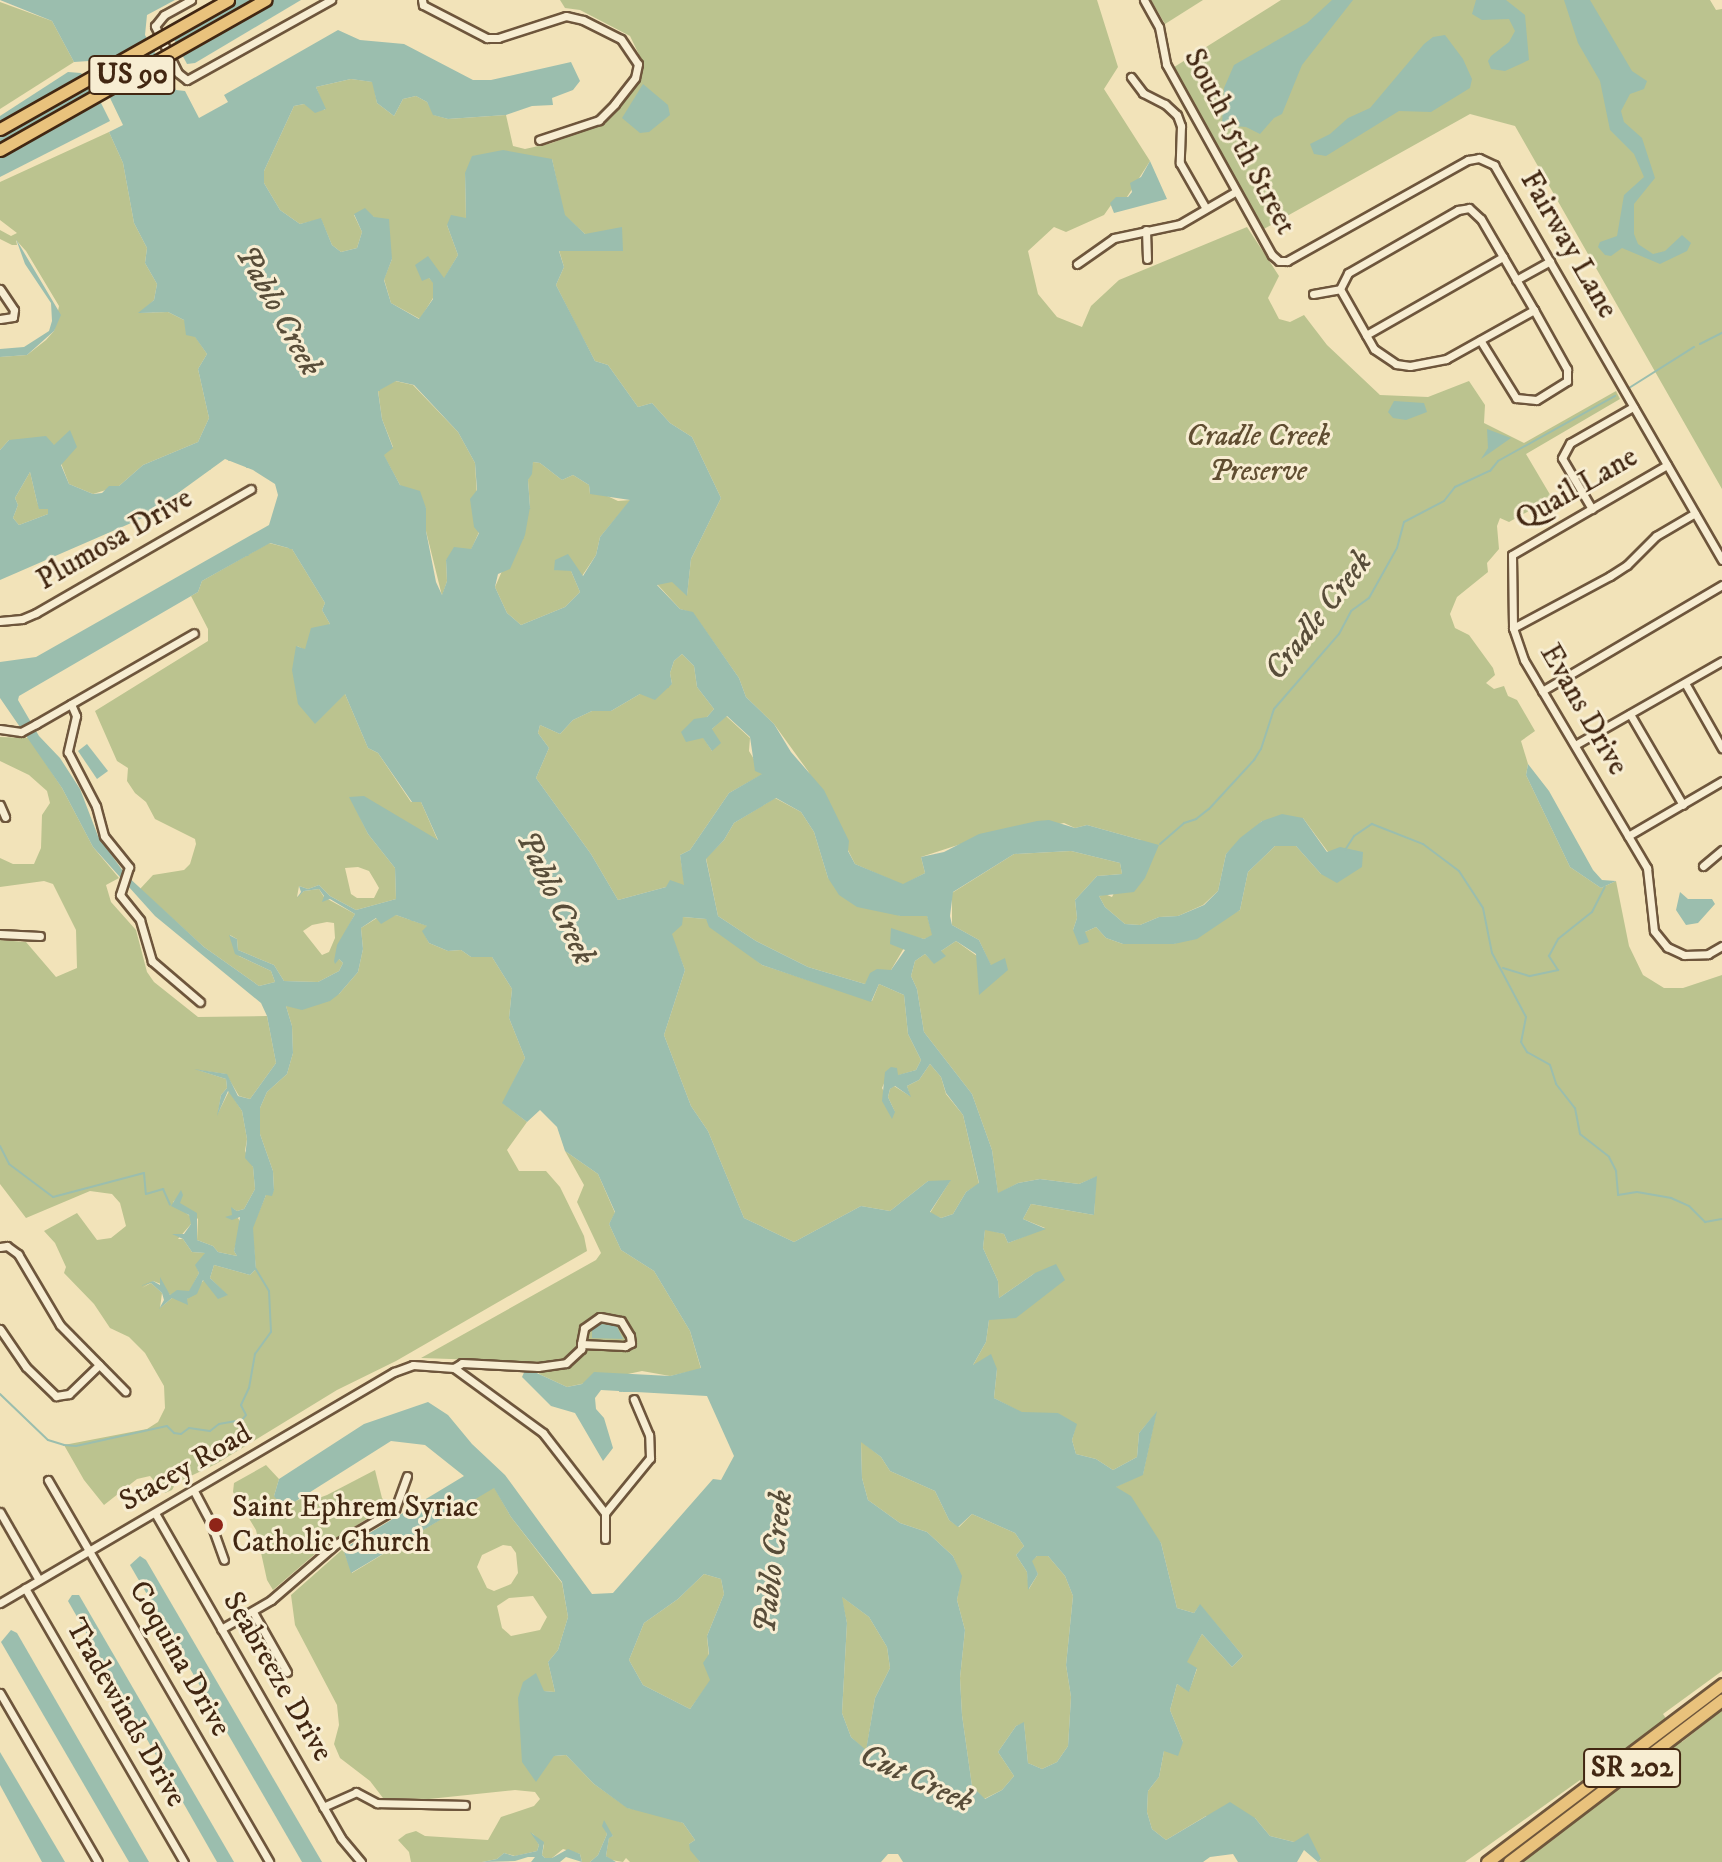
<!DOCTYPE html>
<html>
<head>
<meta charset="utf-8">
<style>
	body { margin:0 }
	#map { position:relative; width:1722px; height:1862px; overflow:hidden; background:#f2e3b9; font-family:"IM FELL DW Pica",serif }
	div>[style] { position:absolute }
	.green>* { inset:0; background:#bbc38f }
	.water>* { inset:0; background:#9bbeae }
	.stream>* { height:2px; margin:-1px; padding:0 1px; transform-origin:1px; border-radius:1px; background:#9bbeae }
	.roads { filter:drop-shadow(2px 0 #6e563c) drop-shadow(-2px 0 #6e563c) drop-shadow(0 2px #6e563c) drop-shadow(0 -2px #6e563c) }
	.minor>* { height:7px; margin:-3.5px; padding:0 3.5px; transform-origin:3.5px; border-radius:3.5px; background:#f7edd2 }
	.highway>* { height:11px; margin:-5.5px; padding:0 5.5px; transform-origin:5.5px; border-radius:5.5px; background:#e9c27c }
	.bridges { filter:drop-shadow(2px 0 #422712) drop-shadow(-2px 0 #422712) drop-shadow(0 2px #422712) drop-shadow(0 -2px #422712) }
	.highway-bridge>* { height:11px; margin:-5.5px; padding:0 5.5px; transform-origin:5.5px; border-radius:5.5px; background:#e9c27c }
	.dots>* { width:22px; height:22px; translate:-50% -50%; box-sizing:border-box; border:4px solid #f7edd2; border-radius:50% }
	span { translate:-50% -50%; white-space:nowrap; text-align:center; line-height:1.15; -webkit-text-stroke:6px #f7edd2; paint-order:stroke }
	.shield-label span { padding:2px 6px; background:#f7edd2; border:2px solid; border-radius:6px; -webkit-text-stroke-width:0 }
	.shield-label { font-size:28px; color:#422712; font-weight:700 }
	.street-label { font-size:30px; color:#422712 }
	.park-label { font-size:30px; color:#604e31; font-style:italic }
	.poi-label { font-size:30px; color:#422712 }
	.left { translate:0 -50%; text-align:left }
	.water-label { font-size:32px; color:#584d39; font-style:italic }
</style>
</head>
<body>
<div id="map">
	<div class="green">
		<i style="clip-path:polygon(560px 0,1097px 0,1118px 67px,1104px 89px,1150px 161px,1127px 197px,1116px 198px,1104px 215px,1066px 232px,1054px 227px,1028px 251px,1038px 294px,1057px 317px,1082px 327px,1091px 306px,1119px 280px,1247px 227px,1279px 276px,1268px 298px,1279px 319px,1290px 322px,1304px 315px,1327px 345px,1380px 395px,1428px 397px,1469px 381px,1485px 405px,1484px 423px,1524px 443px,1616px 391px,1620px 399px,1526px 454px,1552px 498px,1509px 522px,1500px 518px,1497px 526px,1499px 549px,1487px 563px,1488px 572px,1457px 597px,1450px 614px,1455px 628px,1469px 635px,1493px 668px,1495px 675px,1486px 683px,1494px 689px,1504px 686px,1508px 696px,1517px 700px,1535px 731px,1521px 741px,1528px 764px,1526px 775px,1570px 867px,1601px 888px,1616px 881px,1629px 946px,1643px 975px,1664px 988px,1683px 988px,1722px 975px,1722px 1671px,1663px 1714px,1682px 1742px,1722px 1710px,1722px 1862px,1521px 1862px,1587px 1811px,1580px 1780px,1465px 1862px,1318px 1862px,1321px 1859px,1294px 1842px,1270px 1836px,1255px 1818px,1206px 1816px,1166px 1840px,1152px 1829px,1147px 1812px,1148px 1791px,1159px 1777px,1164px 1751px,1183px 1742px,1170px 1710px,1177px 1684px,1189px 1691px,1197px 1669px,1186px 1662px,1202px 1634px,1232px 1667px,1243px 1656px,1200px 1605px,1194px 1613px,1177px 1608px,1161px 1543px,1115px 1487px,1143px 1474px,1156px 1413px,1139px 1433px,1137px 1457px,1113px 1470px,1096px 1459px,1076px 1454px,1072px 1440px,1076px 1425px,1057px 1413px,1022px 1413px,994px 1398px,997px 1369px,972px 1367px,986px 1342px,989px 1320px,1035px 1273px,999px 1298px,998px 1281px,983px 1248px,985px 1229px,1004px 1234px,1008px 1243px,1045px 1228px,1023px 1219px,1031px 1204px,1094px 1215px,1096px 1177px,1079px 1184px,1040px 1179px,1018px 1183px,998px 1194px,992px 1150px,972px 1094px,924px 1032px,917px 989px,911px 976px,915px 961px,925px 954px,934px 963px,941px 951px,956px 941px,991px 966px,979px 940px,952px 925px,952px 893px,1014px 854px,1071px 851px,1120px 863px,1122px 874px,1097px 876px,1075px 900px,1077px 918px,1073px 930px,1085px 932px,1096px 927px,1106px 938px,1123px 944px,1174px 944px,1240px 910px,1248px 872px,1275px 846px,1296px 846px,1321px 874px,1328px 852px,1303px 818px,1262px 821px,1226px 854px,1218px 891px,1203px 905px,1178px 916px,1159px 917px,1140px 925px,1125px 924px,1105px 907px,1099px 896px,1105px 894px,1112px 897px,1141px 840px,1087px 825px,1075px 828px,1064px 823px,961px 844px,921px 857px,925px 873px,903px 885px,855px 864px,808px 771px,774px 724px,746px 697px,739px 678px,693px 613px,680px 609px,657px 584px,672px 581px,687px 595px,691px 559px,721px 498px,692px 437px,670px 423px,652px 403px,638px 407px,608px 365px,595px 361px,575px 323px,556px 285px,564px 267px,559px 250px,594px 251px,585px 234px,564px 215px,552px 159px,465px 173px,466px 219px,447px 225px,458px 255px,444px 279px,429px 278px,433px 282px,433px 298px,420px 319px,391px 303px,384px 279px,392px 259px,374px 217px,361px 213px,354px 215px,362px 232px,357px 248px,341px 252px,332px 245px,321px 219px,300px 224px,280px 210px,264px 183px,264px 171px,294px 106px,304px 104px,325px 110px,316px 87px,351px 79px,373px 82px,377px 103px,394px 116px,403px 99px,416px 96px,427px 102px,434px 115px,448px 119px,506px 115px,513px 146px,525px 149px,552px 143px,602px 123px,637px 82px,643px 63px,630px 36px,580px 10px,565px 8px)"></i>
		<i style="clip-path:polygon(1151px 0,1203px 0,1165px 24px)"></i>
		<i style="clip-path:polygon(1281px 0,1710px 0,1716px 10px,1722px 9px,1722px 489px,1515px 126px,1470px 114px,1262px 230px,1171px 69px)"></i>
		<i style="clip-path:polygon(0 2px,52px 21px,74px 62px,0 109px)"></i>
		<i style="clip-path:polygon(109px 132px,123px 163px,134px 223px,147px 248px,145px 263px,157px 284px,154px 300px,140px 313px,168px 312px,184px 320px,207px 354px,198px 369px,209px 418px,198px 442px,143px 465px,119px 486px,93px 494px,69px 484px,54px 445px,9px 440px,0 450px,0 357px,27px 355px,46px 340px,54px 331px,59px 306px,26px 251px,16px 240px,17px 245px,12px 245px,0 239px,0 230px,11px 236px,17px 233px,0 220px,0 182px)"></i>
		<i style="clip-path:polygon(395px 381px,413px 385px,458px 432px,475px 463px,479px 532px,471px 550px,446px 560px,447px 581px,442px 596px,426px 531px,426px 508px,400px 485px,383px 454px,393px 447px,382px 419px,378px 390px)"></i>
		<i style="clip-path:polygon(533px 462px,540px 463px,562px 480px,573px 475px,589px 485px,590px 494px,603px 494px,618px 501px,631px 500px,600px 537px,596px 555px,582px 576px,571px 571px,580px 592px,565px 607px,521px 625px,507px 613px,495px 587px,530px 507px,528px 480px)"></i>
		<i style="clip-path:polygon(30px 472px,37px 502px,40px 509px,48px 509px,48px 514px,19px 525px,13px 518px,18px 505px,15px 498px)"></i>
		<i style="clip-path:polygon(evenodd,269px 543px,292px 549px,325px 603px,322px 610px,330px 624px,310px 640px,305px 650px,297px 646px,345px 694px,368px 748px,378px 753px,411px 802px,421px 802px,438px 841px,350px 797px,368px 834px,395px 868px,396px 899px,356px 910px,330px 896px,319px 885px,308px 889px,299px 886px,297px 897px,304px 891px,319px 889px,324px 897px,355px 914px,340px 942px,339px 959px,343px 963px,339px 971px,318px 982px,284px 981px,274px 965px,238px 950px,237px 939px,230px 935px,239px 956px,271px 971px,275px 982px,259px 986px,204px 947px,140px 889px,153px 875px,184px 870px,190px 864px,196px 844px,195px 839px,155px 819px,146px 802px,135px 793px,127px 781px,128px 768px,117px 761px,95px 711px,208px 641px,208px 629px,191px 596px,198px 592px,202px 581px,269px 543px,358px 867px,369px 871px,375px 881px,379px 888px,374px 898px,357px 898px,351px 894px,345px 868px,358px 867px,269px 543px,327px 922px,334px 923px,335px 938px,329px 952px,322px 955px,303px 931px,312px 925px,327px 922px)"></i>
		<i style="clip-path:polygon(682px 654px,694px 666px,697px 687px,714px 709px,707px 717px,703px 737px,712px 751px,712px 729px,726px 716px,750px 738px,749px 751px,763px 774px,729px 793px,690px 850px,680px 855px,685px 886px,666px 887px,618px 900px,591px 854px,536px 778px,549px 748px,538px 733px,540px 725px,560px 734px,573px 720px,592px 711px,611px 711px,640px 694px,672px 684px,670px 673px,674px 661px)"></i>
		<i style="clip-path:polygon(0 737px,29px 738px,62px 788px,93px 847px,119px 878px,106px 885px,111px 902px,136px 930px,147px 972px,154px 982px,198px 1017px,267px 1016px,276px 1063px,250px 1099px,239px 1096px,226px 1074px,198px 1070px,226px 1079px,227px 1088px,221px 1095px,218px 1113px,229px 1091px,242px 1111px,247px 1139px,245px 1151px,253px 1167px,255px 1189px,244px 1209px,237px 1211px,232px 1208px,241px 1223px,234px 1251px,237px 1256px,218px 1252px,213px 1246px,197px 1240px,198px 1219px,179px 1203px,181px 1195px,173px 1202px,192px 1218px,191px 1224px,178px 1239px,183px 1239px,192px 1252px,205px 1253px,204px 1259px,196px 1265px,199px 1273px,190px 1291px,170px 1295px,161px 1284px,153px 1281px,142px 1288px,151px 1283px,162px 1293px,160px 1308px,172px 1298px,187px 1299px,204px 1280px,222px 1296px,227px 1295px,210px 1278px,214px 1265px,250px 1275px,256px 1269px,252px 1228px,266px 1195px,274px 1190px,273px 1171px,260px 1134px,260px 1108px,267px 1092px,287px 1074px,293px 1053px,292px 1026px,286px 1006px,339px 994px,358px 972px,363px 949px,361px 928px,377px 918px,396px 915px,428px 926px,423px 931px,429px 943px,448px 951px,461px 950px,471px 957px,492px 957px,512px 989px,509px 1018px,525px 1058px,503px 1103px,527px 1122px,507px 1150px,519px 1171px,546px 1171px,560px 1187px,584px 1236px,587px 1251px,396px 1361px,337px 1390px,216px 1464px,176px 1483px,172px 1490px,165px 1493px,150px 1476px,137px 1479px,104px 1505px,84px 1480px,64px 1445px,147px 1429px,158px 1422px,165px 1408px,164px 1386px,145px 1353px,129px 1337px,110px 1328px,94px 1304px,64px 1273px,66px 1267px,55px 1243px,44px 1231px,77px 1213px,97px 1240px,111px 1238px,126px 1226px,120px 1203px,112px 1194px,90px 1191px,26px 1218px,0 1184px,0 940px,26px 942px,56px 977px,77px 968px,76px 930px,53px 884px,44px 881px,0 887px,0 858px,13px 864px,34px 864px,41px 848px,42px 815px,50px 803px,47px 791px,29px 775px,0 761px)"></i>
		<i style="clip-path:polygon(775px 798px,801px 812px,814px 832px,828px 878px,900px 916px,927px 915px,933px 936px,924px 939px,911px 936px,891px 970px,865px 984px,808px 967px,756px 941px,718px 916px,706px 858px,724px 840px,734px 823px)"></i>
		<i style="clip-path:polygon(683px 917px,706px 919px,762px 965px,872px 1001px,879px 984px,904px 995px,908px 1034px,921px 1060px,916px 1070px,886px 1079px,882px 1088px,895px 1112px,888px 1097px,890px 1089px,894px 1086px,910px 1096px,907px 1086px,919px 1080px,930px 1064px,941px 1077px,946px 1094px,963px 1115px,979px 1184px,966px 1192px,953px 1214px,941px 1218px,930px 1213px,950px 1181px,928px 1181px,890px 1211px,861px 1206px,794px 1242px,744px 1218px,708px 1131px,691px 1106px,664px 1035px,685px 970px,671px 934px)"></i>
		<i style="clip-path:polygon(565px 1151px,598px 1174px,615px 1213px,609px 1224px,621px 1250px,654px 1271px,690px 1331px,701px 1369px,670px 1376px,642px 1371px,567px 1387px,539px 1374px,542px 1362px,421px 1358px,596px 1260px,601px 1253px,577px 1202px,584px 1185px)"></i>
		<i style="clip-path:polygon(861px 1441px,881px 1457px,890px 1471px,935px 1491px,949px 1520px,959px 1527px,972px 1514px,1015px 1533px,1024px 1546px,1016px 1555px,1027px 1572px,1029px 1589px,1038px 1574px,1031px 1561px,1037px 1556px,1048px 1556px,1065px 1576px,1073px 1596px,1066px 1665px,1071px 1697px,1068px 1746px,1057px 1762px,1042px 1769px,1028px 1763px,1024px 1723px,1016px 1726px,998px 1752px,1014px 1776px,1002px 1790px,984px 1799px,972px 1786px,962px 1715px,960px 1678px,965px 1630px,957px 1600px,961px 1576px,953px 1556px,927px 1532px,900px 1523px,868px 1500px,862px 1478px)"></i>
		<i style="clip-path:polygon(266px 1465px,279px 1479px,274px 1496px,296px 1501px,307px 1496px,316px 1499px,327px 1495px,375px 1470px,382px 1498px,388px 1505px,322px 1548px,273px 1590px,267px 1580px,256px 1530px,233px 1492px,234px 1483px)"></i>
		<i style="clip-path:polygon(evenodd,494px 1487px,511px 1517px,562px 1583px,568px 1617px,558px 1650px,548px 1662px,555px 1692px,544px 1691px,555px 1756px,566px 1755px,594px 1784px,628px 1808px,663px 1815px,683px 1823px,695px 1840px,689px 1844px,700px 1862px,630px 1862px,626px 1858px,623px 1862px,611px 1860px,606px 1856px,609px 1837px,613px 1836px,603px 1824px,607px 1834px,598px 1855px,590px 1862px,582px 1862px,580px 1854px,563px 1849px,552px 1858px,545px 1858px,542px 1855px,544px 1845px,532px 1833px,539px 1845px,537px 1851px,515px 1856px,504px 1853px,497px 1859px,482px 1862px,411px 1862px,409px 1852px,398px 1840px,406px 1834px,416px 1831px,425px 1836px,488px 1840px,501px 1817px,534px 1806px,540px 1799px,535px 1792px,515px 1790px,429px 1799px,383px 1798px,370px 1781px,340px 1758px,334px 1744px,339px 1725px,337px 1705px,295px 1625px,291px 1595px,343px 1549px,352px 1573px,494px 1487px,503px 1545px,511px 1546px,516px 1553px,518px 1573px,511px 1584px,494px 1591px,487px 1588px,477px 1567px,482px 1555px,503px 1545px,494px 1487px,533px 1596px,547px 1617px,540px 1630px,511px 1636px,502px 1628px,497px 1606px,509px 1598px,533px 1596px)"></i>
		<i style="clip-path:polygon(704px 1574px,721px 1579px,724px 1594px,707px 1636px,711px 1680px,690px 1709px,643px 1685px,629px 1660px,644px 1623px,678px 1599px)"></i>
		<i style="clip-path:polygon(841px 1596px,869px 1617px,887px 1647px,890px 1668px,875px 1698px,866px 1751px,851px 1737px,842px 1713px,847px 1623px)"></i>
	</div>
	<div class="water">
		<i style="clip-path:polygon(evenodd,0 0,175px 0,147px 15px,145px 35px,176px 90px,185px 91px,199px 118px,228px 102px,224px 95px,338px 30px,360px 40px,404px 44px,473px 80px,491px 80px,571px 62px,580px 81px,573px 90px,552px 98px,553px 105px,532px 106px,506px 115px,448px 119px,433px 115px,427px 102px,416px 96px,403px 99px,394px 116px,377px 103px,372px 82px,351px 79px,316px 87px,326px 109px,315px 113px,304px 104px,294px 106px,264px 171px,264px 183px,280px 210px,300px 224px,321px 218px,332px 245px,341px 252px,357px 248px,362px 232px,354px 214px,365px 208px,374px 217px,389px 219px,392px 259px,384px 280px,391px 303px,419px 319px,433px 299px,433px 283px,429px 278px,422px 281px,415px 265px,428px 256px,444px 278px,458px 255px,447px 225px,451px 215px,466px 218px,465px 173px,472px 156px,503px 150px,552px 159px,565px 215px,585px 234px,622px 227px,623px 251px,559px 251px,564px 267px,556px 285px,595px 361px,608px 365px,638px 407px,652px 403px,670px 423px,692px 437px,721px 498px,691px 559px,687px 596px,672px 582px,657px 585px,680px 609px,693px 612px,739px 678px,746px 697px,774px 724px,791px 752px,824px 790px,849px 841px,848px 851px,855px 864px,903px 884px,925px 873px,921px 857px,944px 852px,979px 834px,1037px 821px,1049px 820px,1075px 828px,1087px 825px,1159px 845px,1145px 878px,1134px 892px,1099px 896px,1105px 907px,1125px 924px,1140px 925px,1159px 917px,1178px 916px,1204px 905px,1218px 891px,1226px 854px,1240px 838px,1262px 821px,1282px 814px,1303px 818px,1327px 852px,1340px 847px,1363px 852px,1362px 867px,1337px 883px,1321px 874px,1296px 846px,1275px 846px,1248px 872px,1240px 910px,1197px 939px,1174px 944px,1123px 944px,1106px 938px,1096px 927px,1085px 932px,1089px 942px,1079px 945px,1073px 930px,1077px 918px,1075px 900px,1097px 876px,1122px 874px,1120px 863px,1071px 851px,1014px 854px,953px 892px,950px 916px,952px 925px,979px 940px,991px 965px,1005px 958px,1008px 970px,979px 995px,976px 954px,956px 941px,941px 951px,946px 956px,934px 964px,925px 954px,915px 961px,911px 976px,917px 989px,924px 1032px,972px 1094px,992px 1150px,998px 1193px,1018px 1183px,1040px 1179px,1079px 1184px,1097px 1176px,1094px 1215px,1031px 1204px,1023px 1219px,1046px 1229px,1008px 1243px,1004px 1234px,985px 1230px,983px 1248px,998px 1281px,999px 1298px,1035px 1273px,1056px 1264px,1065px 1280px,1016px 1318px,989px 1320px,986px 1342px,973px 1365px,991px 1354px,997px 1369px,994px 1398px,1022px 1412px,1058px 1413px,1077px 1424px,1072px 1440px,1076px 1454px,1096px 1459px,1113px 1470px,1137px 1457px,1139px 1433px,1157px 1411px,1143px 1475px,1116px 1487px,1131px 1496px,1161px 1543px,1177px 1608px,1194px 1613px,1200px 1604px,1243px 1656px,1232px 1667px,1202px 1634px,1187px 1662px,1197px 1668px,1189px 1692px,1177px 1684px,1170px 1710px,1183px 1742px,1178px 1756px,1164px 1751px,1159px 1777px,1148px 1791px,1147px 1812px,1152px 1829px,1166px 1840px,1230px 1802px,1255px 1818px,1270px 1836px,1294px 1842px,1308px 1833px,1321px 1859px,1318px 1862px,1304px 1850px,1297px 1862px,1238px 1862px,1233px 1854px,1210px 1857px,1203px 1862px,903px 1862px,898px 1854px,888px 1854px,881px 1862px,700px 1862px,690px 1850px,689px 1844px,695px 1840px,683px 1823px,627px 1808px,594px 1784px,566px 1755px,554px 1756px,536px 1782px,522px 1762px,518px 1698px,523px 1682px,536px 1673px,544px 1691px,555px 1692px,548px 1662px,558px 1650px,568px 1617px,562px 1582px,511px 1517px,494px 1488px,351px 1573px,343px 1549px,464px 1476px,425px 1445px,391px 1441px,296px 1501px,281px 1505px,274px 1496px,279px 1479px,364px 1424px,428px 1402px,448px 1415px,472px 1444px,505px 1475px,592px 1594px,613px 1593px,713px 1479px,721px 1480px,734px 1456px,707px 1396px,601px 1390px,595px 1398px,596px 1409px,604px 1418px,613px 1448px,603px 1461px,575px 1413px,551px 1406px,522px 1377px,526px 1368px,567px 1387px,582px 1384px,594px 1372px,670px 1376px,701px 1368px,690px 1331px,654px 1271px,621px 1250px,609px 1224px,615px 1212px,598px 1174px,565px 1151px,557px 1127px,540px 1110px,527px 1122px,502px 1103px,525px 1058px,509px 1018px,512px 989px,492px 957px,471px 957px,461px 950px,448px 951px,429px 943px,422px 931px,427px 926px,396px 915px,381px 924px,376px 918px,361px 928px,363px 949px,358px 972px,339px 994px,330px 1001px,302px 1010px,286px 1006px,292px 1026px,293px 1053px,287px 1074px,267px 1092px,260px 1108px,260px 1134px,273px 1171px,274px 1190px,272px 1196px,266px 1195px,253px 1228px,256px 1269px,250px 1275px,214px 1265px,210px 1278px,228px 1295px,218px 1299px,203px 1280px,197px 1294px,187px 1299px,188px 1305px,172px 1298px,159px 1309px,164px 1300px,162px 1293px,151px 1283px,140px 1286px,153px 1281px,160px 1285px,160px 1277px,170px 1295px,177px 1290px,189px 1291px,199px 1273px,195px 1265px,205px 1253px,192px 1252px,183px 1239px,172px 1234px,184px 1234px,191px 1224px,189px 1215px,171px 1206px,181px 1190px,183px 1195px,180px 1203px,197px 1213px,197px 1240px,213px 1246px,218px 1252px,237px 1256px,234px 1251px,240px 1217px,232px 1220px,225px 1217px,232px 1215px,231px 1207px,237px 1211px,244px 1209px,255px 1189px,253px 1167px,245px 1158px,247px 1139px,242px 1111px,228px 1091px,217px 1116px,221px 1095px,227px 1088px,226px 1079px,194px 1069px,227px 1074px,238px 1096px,250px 1099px,276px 1063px,267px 1016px,261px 1003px,155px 916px,93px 847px,62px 788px,0 698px,0 662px,36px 657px,269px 525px,278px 495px,275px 484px,253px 470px,225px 459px,145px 517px,0 580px,0 450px,9px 440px,46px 436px,54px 445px,70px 430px,77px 447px,61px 465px,69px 484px,93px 494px,102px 493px,109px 486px,119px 486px,143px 465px,198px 442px,209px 418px,198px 369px,207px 354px,195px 337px,186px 335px,184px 320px,168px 312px,138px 313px,154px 300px,157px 284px,145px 263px,147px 248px,134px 223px,123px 163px,109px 132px,123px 125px,98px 73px,89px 61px,74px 62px,52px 21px,0 0,396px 381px,414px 385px,458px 432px,475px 463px,477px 490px,470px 499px,474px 527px,479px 533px,471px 549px,454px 547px,446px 560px,447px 581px,442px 595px,436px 582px,426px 531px,426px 508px,420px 491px,400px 485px,384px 455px,393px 448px,382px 419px,378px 391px,396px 381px,0 0,533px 462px,540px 463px,562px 480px,573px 475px,589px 485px,590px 494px,630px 500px,600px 537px,596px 555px,583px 576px,568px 554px,555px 560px,554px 570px,571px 571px,580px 592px,565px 607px,521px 625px,507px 613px,495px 587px,498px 574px,510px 569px,525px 535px,530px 507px,528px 480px,532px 474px,533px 462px,0 0,30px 472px,37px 502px,39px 509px,48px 509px,48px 514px,19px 525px,13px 518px,18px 505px,15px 498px,30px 472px,0 0,270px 543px,292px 549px,325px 603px,322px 610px,330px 624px,311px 628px,305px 649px,296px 646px,292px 670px,298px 704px,315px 724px,345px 694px,368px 748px,378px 753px,412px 802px,421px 802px,438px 840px,364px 796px,349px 797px,368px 834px,395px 868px,396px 899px,356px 910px,330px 896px,319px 885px,308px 889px,299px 886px,301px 892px,297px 898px,304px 891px,319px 889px,324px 896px,322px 902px,330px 899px,355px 914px,337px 945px,334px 961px,335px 964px,339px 959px,343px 963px,339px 971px,318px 982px,284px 981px,274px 965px,238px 950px,237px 939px,229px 935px,235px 954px,271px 971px,275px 982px,259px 986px,204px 947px,125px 874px,98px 836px,80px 789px,60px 758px,39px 736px,18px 700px,19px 696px,198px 592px,202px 581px,270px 543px,0 0,682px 654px,694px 666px,697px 687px,714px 709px,707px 717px,694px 719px,681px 732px,686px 742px,703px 738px,712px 751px,721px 743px,712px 729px,727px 716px,750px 737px,755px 771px,762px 774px,729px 793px,690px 850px,680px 855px,684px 885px,670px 880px,666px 887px,618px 900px,591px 854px,536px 778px,549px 748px,538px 733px,540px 725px,560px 734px,573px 720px,592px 711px,611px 711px,640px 694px,655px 700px,672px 684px,670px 673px,674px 661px,682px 654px,0 0,776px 798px,801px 812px,814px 832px,828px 878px,839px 895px,857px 907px,900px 916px,927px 916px,932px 935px,924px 939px,891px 928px,890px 944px,905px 950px,891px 970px,877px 969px,870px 973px,865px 984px,808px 967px,756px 941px,718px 916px,706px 859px,724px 840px,734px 823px,776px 798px,0 0,683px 917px,706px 919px,709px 927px,762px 965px,871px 1002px,879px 984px,904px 995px,908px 1034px,921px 1060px,916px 1070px,898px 1075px,897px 1068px,891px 1067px,885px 1072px,882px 1101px,892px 1119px,895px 1112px,888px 1097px,890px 1089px,895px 1086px,911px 1097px,907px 1086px,919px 1080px,930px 1064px,941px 1077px,946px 1093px,963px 1115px,979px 1183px,966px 1192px,953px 1214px,941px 1218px,930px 1212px,951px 1180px,928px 1181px,890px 1211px,861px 1206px,794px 1242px,744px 1218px,708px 1131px,691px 1106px,664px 1035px,685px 970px,672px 934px,682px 925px,683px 917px,0 0,861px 1442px,881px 1457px,890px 1471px,935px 1491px,949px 1520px,958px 1527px,972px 1514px,1015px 1533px,1024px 1546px,1016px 1555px,1027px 1572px,1028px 1590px,1038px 1574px,1032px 1561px,1037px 1556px,1048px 1556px,1065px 1576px,1073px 1596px,1066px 1665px,1071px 1697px,1068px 1746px,1057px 1762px,1042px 1769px,1028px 1763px,1024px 1722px,1016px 1726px,998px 1752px,1014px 1776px,1002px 1790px,985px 1799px,972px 1786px,962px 1715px,960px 1678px,965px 1630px,957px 1600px,962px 1576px,953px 1556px,927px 1532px,900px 1523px,868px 1500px,862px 1478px,861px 1442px,0 0,704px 1574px,721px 1579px,724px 1594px,707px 1636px,709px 1654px,703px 1663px,710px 1680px,690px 1709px,643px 1685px,629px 1660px,644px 1623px,678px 1599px,704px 1574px,0 0,842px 1597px,869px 1617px,887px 1647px,890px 1668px,875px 1698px,866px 1750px,851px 1737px,842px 1713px,847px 1623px,842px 1597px)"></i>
		<i style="clip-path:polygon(214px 0,301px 0,195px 63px,187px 64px,167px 26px)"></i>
		<i style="clip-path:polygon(1332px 0,1353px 0,1302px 65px,1282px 114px,1274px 118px,1260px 134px,1246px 127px,1222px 125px,1224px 88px,1234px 65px,1307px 23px)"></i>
		<i style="clip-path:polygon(1476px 0,1506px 0,1525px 15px,1529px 60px,1505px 71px,1491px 69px,1488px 61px,1491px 56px,1509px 42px,1515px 31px,1509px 19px,1482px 20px,1472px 14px)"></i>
		<i style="clip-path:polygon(1564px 0,1590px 0,1632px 71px,1647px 81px,1644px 89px,1630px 94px,1621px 111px,1624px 122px,1642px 138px,1655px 178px,1634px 204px,1634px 234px,1638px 244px,1653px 254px,1665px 251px,1682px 235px,1691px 243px,1687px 251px,1660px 264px,1622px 248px,1611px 256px,1605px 255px,1598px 247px,1600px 242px,1617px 236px,1624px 195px,1644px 177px,1634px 154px,1610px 130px,1600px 81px,1578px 43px)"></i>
		<i style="clip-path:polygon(1445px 35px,1463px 59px,1472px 79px,1470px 88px,1431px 112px,1399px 111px,1326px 156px,1314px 154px,1310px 144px,1330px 134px,1348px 118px,1370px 108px,1424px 44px,1433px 37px)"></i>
		<i style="clip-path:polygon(68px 72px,81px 73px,93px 87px,110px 121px,0 177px,0 116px)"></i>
		<i style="clip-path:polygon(643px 84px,668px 105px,670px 115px,649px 132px,640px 133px,622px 118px)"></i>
		<i style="clip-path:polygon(1150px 161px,1167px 199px,1114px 213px,1110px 203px,1116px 197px,1128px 197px,1132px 192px,1130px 183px,1141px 177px)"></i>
		<i style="clip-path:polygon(16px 239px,61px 315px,54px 331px,27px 355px,0 357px,0 349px,24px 347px,49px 331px,52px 321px,51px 303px,25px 264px)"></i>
		<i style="clip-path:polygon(1394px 401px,1424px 403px,1427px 412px,1406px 420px,1393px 418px,1388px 412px)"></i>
		<i style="clip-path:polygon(1487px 429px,1511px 438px,1481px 459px,1488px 448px)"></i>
		<i style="clip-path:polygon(87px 744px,108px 771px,97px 779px,78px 751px)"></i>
		<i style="clip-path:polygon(1528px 764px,1549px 791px,1593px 870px,1602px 880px,1616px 881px,1601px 888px,1570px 867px,1526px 775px)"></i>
		<i style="clip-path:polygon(1680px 892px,1688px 899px,1712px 899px,1715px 904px,1698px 923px,1686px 925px,1676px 910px)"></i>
		<i style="clip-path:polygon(599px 1324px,616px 1325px,623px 1339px,592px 1338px,592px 1330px)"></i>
		<i style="clip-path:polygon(140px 1556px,146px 1560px,322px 1862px,302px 1862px,130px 1565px)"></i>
		<i style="clip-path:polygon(72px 1595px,79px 1595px,234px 1862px,217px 1862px,68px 1601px)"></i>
		<i style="clip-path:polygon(11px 1630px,17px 1633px,149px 1862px,129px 1862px,1px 1642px)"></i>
		<i style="clip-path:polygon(0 1752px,65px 1862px,42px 1862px,0 1785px)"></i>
		<i style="clip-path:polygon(604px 1820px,613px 1836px,609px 1838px,606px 1856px,616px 1862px,590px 1862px,598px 1855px,607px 1834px,602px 1826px)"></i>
		<i style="clip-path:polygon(530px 1832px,544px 1842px,542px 1855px,545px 1858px,552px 1858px,568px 1849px,580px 1854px,582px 1862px,566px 1857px,560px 1862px,531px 1862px,535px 1857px,528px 1857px,515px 1861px,482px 1862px,497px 1859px,504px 1853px,514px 1856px,537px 1851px,539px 1845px)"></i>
	</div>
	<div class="stream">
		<i style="left:1700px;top:344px;width:25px;rotate:-27deg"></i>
		<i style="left:1629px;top:388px;width:77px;rotate:-32.2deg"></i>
		<i style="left:1160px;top:844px;width:32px;rotate:-41deg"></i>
		<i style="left:1184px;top:823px;width:13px;rotate:-18deg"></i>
		<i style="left:1196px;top:819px;width:16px;rotate:-38deg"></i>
		<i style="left:1209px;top:809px;width:67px;rotate:-47.4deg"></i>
		<i style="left:1254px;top:760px;width:13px;rotate:-58deg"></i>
		<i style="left:1261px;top:749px;width:42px;rotate:-72deg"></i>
		<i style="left:1274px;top:709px;width:99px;rotate:-49.1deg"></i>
		<i style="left:1339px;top:634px;width:26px;rotate:-62deg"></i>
		<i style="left:1351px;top:611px;width:22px;rotate:-36deg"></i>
		<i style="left:1369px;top:598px;width:57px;rotate:-60.8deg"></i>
		<i style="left:1397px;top:548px;width:27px;rotate:-75deg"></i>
		<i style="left:1404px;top:522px;width:45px;rotate:-27.7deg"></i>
		<i style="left:1444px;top:501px;width:18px;rotate:-52deg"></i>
		<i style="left:1455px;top:487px;width:38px;rotate:-25deg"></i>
		<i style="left:1490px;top:471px;width:13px;rotate:-51deg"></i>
		<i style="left:1498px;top:461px;width:134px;rotate:-29.1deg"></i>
		<i style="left:1345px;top:850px;width:17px;rotate:-57deg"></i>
		<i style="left:1354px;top:836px;width:22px;rotate:-34deg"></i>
		<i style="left:1372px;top:824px;width:55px;rotate:21.4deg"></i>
		<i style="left:1423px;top:844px;width:45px;rotate:36.9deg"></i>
		<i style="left:1459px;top:871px;width:44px;rotate:57deg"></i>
		<i style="left:1483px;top:908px;width:46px;rotate:78.7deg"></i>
		<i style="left:1492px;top:953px;width:72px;rotate:62deg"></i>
		<i style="left:1526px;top:1017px;width:25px;rotate:101deg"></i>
		<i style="left:1521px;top:1042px;width:12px;rotate:59deg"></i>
		<i style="left:1527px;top:1052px;width:26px;rotate:29deg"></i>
		<i style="left:1550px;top:1065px;width:20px;rotate:72deg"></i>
		<i style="left:1556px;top:1084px;width:31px;rotate:52deg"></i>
		<i style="left:1575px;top:1108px;width:26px;rotate:79deg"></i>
		<i style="left:1580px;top:1134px;width:37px;rotate:38deg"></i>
		<i style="left:1609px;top:1157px;width:16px;rotate:63deg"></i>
		<i style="left:1616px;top:1171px;width:24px;rotate:85deg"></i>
		<i style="left:1618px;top:1195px;width:19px;rotate:-9deg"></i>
		<i style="left:1637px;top:1192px;width:35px;rotate:10deg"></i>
		<i style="left:1671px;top:1198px;width:20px;rotate:24deg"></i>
		<i style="left:1689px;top:1206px;width:23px;rotate:45deg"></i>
		<i style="left:1705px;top:1222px;width:17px;rotate:-10deg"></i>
		<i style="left:1503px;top:968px;width:28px;rotate:17deg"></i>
		<i style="left:1530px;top:976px;width:29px;rotate:-12deg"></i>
		<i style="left:1558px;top:970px;width:17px;rotate:-123deg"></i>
		<i style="left:1549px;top:956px;width:19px;rotate:-62deg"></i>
		<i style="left:1558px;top:939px;width:43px;rotate:-38.5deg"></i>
		<i style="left:1592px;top:912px;width:28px;rotate:-63deg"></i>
		<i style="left:0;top:1146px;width:20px;rotate:63deg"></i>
		<i style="left:9px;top:1164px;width:55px;rotate:36.9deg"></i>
		<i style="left:53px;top:1197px;width:94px;rotate:-14.8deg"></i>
		<i style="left:144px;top:1173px;width:21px;rotate:85deg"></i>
		<i style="left:146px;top:1194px;width:18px;rotate:-16deg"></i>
		<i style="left:163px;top:1189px;width:17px;rotate:66deg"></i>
		<i style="left:0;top:1394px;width:66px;rotate:43.8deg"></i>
		<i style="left:48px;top:1440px;width:17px;rotate:17deg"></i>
		<i style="left:64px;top:1445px;width:12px;rotate:5deg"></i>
		<i style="left:76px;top:1446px;width:93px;rotate:-12.4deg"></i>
		<i style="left:167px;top:1426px;width:10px;rotate:45deg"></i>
		<i style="left:174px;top:1433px;width:7px;rotate:8deg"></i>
		<i style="left:181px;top:1434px;width:10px;rotate:-37deg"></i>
		<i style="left:189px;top:1428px;width:21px;rotate:8deg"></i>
		<i style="left:210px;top:1431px;width:11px;rotate:-38deg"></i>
		<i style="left:219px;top:1424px;width:23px;rotate:-10deg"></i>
		<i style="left:242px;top:1420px;width:6px;rotate:-51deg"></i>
		<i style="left:246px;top:1415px;width:11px;rotate:-117deg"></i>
		<i style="left:241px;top:1405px;width:19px;rotate:-65deg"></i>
		<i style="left:249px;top:1388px;width:35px;rotate:-80deg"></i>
		<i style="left:255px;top:1354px;width:27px;rotate:-54deg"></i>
		<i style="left:271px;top:1332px;width:41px;rotate:-92.8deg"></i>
		<i style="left:269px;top:1291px;width:26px;rotate:-121deg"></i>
	</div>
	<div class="roads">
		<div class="minor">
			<i style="left:191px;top:0;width:31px;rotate:151deg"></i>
			<i style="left:164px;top:15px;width:14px;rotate:129deg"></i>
			<i style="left:155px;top:26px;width:52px;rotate:63.9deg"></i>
			<i style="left:178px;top:73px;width:11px;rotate:38deg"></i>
			<i style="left:187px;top:80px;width:165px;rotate:-29.1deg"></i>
			<i style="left:422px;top:0;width:5px;rotate:79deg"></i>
			<i style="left:423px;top:5px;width:72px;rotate:27.3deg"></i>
			<i style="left:487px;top:38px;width:11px"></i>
			<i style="left:498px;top:38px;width:71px;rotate:-17.9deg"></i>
			<i style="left:566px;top:16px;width:17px;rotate:13deg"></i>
			<i style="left:583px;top:20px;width:42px;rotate:26.6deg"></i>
			<i style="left:621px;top:39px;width:30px;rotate:56deg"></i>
			<i style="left:638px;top:64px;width:14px;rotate:102deg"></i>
			<i style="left:635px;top:78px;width:33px;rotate:128deg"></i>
			<i style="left:615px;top:104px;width:23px;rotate:135deg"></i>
			<i style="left:599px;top:120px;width:63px;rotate:161.6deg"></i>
			<i style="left:1144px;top:0;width:31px;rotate:61deg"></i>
			<i style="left:1159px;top:27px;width:38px;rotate:79deg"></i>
			<i style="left:1166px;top:64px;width:218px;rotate:61deg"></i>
			<i style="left:1272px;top:255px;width:9px;rotate:41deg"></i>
			<i style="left:1279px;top:261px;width:8px"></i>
			<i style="left:1287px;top:261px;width:207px;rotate:-29.2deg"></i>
			<i style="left:1468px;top:160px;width:11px;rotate:-10deg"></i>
			<i style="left:1479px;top:158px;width:17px;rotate:25deg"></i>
			<i style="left:1494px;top:165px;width:456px;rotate:60deg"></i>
			<i style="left:1131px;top:77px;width:20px;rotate:53deg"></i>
			<i style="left:1143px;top:93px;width:25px;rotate:27deg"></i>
			<i style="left:1165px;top:104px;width:16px;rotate:43deg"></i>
			<i style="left:1177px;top:115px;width:12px;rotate:70deg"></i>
			<i style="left:1181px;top:126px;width:37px;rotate:92deg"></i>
			<i style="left:1180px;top:163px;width:51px;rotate:60.4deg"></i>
			<i style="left:1146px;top:230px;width:29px;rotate:88deg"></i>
			<i style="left:1077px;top:264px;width:45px;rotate:-35.1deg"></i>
			<i style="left:1114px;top:238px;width:67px;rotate:-12deg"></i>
			<i style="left:1180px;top:224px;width:64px;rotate:-30.2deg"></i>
			<i style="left:1516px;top:280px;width:39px;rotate:-29deg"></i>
			<i style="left:0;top:289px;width:25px;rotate:56deg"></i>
			<i style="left:14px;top:310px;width:7px;rotate:98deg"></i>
			<i style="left:13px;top:317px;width:13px;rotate:171deg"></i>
			<i style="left:1340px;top:289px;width:18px;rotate:-63deg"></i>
			<i style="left:1348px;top:273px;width:127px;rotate:-29.8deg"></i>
			<i style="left:1458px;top:210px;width:11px;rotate:-10deg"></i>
			<i style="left:1469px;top:208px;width:16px;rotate:43deg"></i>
			<i style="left:1481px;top:219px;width:105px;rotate:59.8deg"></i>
			<i style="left:1534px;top:310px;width:68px;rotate:60.8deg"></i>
			<i style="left:1567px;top:369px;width:12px;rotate:90deg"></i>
			<i style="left:1567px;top:381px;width:36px;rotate:148deg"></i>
			<i style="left:1536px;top:400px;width:20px;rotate:-174deg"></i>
			<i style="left:1516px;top:398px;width:68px;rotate:-121.8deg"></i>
			<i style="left:1340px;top:289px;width:69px;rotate:60.5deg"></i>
			<i style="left:1374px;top:349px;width:27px;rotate:34deg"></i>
			<i style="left:1396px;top:364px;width:14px;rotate:8deg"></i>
			<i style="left:1410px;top:366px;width:37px;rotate:-11deg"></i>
			<i style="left:1446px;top:359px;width:101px;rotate:-29.1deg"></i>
			<i style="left:1313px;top:294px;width:27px;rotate:-10deg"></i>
			<i style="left:1366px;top:335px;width:158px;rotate:-29.7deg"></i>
			<i style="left:1667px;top:465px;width:179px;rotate:149.9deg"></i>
			<i style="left:1512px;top:555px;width:73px;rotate:89.2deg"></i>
			<i style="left:1513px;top:628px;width:34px;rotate:71deg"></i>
			<i style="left:1524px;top:660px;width:242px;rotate:59.4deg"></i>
			<i style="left:1647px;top:868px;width:63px;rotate:83.7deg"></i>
			<i style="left:1654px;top:931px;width:21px;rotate:51deg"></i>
			<i style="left:1667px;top:947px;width:19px;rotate:25deg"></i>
			<i style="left:1684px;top:955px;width:24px;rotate:-2deg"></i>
			<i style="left:1708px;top:954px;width:16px;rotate:-30deg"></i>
			<i style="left:1592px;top:509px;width:59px;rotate:-120.5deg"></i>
			<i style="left:1562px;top:458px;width:17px;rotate:-62deg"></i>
			<i style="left:1570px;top:443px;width:73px;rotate:-29.7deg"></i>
			<i style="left:0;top:621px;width:22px;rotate:-5deg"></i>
			<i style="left:22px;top:619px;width:15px;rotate:-23deg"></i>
			<i style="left:36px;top:613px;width:248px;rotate:-30deg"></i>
			<i style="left:1513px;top:628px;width:110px;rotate:-28.2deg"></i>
			<i style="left:1610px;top:576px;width:20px;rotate:-33deg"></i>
			<i style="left:1627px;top:565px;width:41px;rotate:-45deg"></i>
			<i style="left:1656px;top:536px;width:45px;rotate:-30.5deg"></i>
			<i style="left:1685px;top:683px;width:75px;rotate:60.4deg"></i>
			<i style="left:1542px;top:691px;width:209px;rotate:-30.5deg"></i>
			<i style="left:71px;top:704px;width:13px;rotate:67deg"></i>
			<i style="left:76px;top:716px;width:37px;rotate:103deg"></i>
			<i style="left:68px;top:752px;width:61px;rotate:62.6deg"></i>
			<i style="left:96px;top:806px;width:31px;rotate:75deg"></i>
			<i style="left:104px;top:836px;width:40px;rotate:51deg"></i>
			<i style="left:129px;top:867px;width:29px;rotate:108deg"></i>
			<i style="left:120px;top:895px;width:32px;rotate:51deg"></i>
			<i style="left:140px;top:920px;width:43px;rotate:73.7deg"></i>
			<i style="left:152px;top:961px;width:63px;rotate:40.5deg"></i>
			<i style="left:1630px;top:714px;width:105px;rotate:59.8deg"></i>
			<i style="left:0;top:729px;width:21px;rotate:8deg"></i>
			<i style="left:21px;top:732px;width:17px;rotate:-28deg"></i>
			<i style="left:36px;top:724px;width:182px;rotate:-29.9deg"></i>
			<i style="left:1575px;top:745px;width:169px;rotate:-29.7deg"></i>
			<i style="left:0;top:805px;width:13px;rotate:67deg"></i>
			<i style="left:1628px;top:836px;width:109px;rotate:-30.3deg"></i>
			<i style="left:1703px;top:866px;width:25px;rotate:-40deg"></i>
			<i style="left:0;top:934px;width:40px;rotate:2.9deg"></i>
			<i style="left:0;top:1247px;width:7px;rotate:-8deg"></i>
			<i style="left:7px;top:1246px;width:14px;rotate:36deg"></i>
			<i style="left:18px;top:1254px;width:82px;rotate:59.4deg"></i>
			<i style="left:60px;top:1325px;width:93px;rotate:45.4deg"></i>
			<i style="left:0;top:1329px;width:46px;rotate:55.6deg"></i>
			<i style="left:26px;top:1367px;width:42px;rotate:44deg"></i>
			<i style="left:56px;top:1396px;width:13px;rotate:-9deg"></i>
			<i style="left:69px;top:1394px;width:42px;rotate:-44deg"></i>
			<i style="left:454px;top:1368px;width:9px;rotate:-32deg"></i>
			<i style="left:462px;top:1363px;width:76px;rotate:3deg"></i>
			<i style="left:538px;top:1367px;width:28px;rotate:-8deg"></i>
			<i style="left:566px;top:1363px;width:21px;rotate:-43deg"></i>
			<i style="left:581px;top:1349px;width:5px;rotate:-90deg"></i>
			<i style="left:581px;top:1344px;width:16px;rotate:-79deg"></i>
			<i style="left:584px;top:1328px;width:19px;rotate:-35deg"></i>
			<i style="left:600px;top:1317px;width:21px;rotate:11deg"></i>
			<i style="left:621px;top:1321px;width:17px;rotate:59deg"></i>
			<i style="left:630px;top:1336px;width:7px;rotate:82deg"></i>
			<i style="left:631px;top:1343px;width:7px;rotate:153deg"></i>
			<i style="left:625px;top:1346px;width:44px;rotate:-177.4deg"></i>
			<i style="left:48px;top:1480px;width:441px;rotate:59.9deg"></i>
			<i style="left:194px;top:1491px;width:34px;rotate:62deg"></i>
			<i style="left:210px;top:1521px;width:41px;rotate:70.3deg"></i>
			<i style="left:0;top:1512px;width:78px;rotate:60.2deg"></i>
			<i style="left:155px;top:1513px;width:374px;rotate:60.2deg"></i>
			<i style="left:341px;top:1838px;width:31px;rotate:50deg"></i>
			<i style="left:605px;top:1513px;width:71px;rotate:-50.7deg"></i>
			<i style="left:650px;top:1458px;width:23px;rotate:-92deg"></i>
			<i style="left:649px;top:1435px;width:39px;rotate:-113deg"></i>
			<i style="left:605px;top:1513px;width:26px;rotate:90deg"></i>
			<i style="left:25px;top:1588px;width:317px;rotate:59.9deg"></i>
			<i style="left:0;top:1603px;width:457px;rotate:-30.4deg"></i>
			<i style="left:394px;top:1372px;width:20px;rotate:-20deg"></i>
			<i style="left:413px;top:1365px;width:41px;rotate:4.2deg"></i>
			<i style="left:454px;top:1368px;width:110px;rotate:36.1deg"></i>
			<i style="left:543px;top:1433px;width:101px;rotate:52.2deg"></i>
			<i style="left:253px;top:1612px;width:69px;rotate:60.5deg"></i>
			<i style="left:221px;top:1629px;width:58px;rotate:-30.1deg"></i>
			<i style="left:271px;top:1600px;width:86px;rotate:-40.7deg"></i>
			<i style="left:336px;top:1544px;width:69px;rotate:-30.7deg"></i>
			<i style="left:395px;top:1509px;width:35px;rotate:-70deg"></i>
			<i style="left:0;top:1693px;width:195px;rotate:59.9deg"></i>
			<i style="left:323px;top:1807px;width:36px;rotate:-24deg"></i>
			<i style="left:356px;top:1792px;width:24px;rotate:28deg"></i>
			<i style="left:377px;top:1803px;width:88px;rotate:1.3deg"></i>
		</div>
		<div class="highway">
			<i style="left:1487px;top:1862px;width:295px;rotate:-37.1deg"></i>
			<i style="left:1509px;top:1862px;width:268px;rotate:-37.3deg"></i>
		</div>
	</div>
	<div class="bridges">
		<div class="highway-bridge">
			<i style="left:0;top:129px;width:262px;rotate:-29.5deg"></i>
			<i style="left:0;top:150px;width:305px;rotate:-29.5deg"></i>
		</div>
	</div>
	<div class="dots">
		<i style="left:216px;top:1525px;background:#8f2418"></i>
	</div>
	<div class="shield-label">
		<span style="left:132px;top:75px">US 90</span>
		<span style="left:1632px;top:1768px">SR 202</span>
	</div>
	<div class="street-label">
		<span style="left:1239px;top:142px;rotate:62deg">South 15th Street</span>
		<span style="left:1568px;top:245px;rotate:60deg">Fairway Lane</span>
		<span style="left:1577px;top:489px;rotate:-30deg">Quail Lane</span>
		<span style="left:115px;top:540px;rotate:-30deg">Plumosa Drive</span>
		<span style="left:1583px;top:710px;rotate:60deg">Evans Drive</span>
		<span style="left:186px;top:1468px;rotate:-30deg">Stacey Road</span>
		<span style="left:179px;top:1659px;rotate:60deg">Coquina Drive</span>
		<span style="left:277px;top:1677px;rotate:60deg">Seabreeze Drive</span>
		<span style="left:125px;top:1713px;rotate:60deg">Tradewinds Drive</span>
	</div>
	<div class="park-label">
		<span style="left:1258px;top:454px">Cradle Creek<br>Preserve</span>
	</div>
	<div class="poi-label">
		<span class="left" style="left:232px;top:1525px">Saint Ephrem Syriac<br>Catholic Church</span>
	</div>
	<div class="water-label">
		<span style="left:278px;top:311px;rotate:61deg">Pablo Creek</span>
		<span style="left:1319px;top:616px;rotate:-52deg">Cradle Creek</span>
		<span style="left:555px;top:898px;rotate:65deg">Pablo Creek</span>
		<span style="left:774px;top:1562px;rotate:-83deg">Pablo Creek</span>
		<span style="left:916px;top:1779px;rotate:25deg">Cut Creek</span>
	</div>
</div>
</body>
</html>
